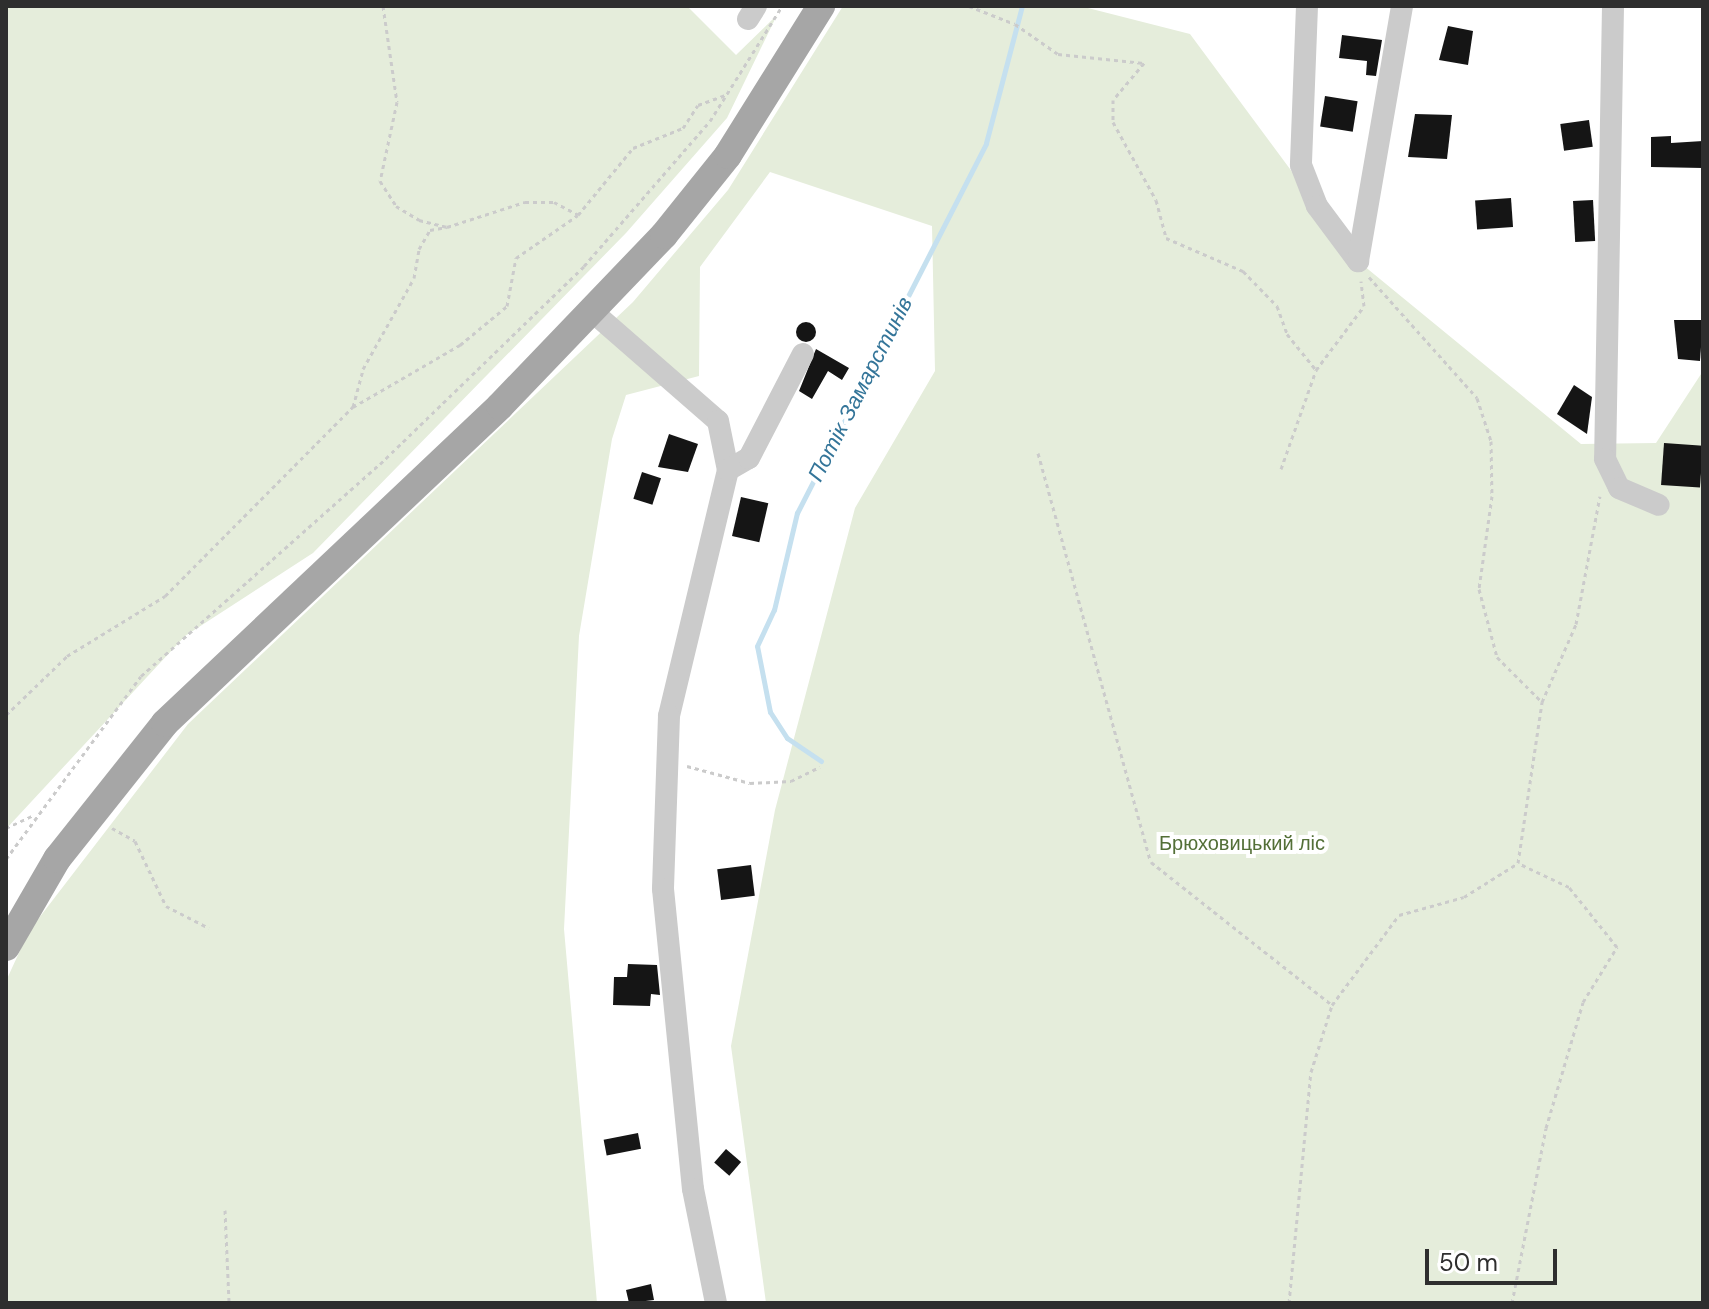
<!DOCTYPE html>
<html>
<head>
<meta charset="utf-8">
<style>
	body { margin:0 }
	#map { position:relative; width:1709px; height:1309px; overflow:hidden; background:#fff; font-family:"DM Sans",sans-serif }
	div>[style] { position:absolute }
	.green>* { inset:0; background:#e5eddb }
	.stream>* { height:5px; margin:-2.5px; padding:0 2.5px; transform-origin:2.5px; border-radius:2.5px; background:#c5e0ef }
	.building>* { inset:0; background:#151515; transform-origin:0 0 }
	.round { border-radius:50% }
	.path>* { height:3px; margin-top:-1.5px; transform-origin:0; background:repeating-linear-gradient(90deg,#cbcbcb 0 4px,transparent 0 8px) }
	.minor>* { height:22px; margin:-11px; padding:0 11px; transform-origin:11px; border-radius:11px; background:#cbcbcb }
	.major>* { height:28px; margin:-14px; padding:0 14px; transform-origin:14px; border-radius:14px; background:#a6a6a6 }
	span { translate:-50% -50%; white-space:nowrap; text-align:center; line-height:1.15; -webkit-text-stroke:8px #fff; paint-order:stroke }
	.park-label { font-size:20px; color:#536f37 }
	.water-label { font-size:22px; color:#347599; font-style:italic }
	.frame { position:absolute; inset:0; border:8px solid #2e2e2e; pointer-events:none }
	.scale { position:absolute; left:1425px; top:1249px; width:132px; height:36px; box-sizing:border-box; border:4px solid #2e2e2e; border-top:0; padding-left:10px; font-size:24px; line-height:28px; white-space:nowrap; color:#2e2e2e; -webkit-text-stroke:6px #fff; paint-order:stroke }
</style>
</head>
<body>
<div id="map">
	<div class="green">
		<i style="clip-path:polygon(6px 6px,687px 6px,736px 55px,777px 15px,727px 118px,626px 233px,313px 553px,185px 636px,6px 829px)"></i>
		<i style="clip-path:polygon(843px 6px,1080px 6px,1190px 34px,1358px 261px,1581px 444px,1656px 443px,1703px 371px,1703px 1303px,766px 1303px,731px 1046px,775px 810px,855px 508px,935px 371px,932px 226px,770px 172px,700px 267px,699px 376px,626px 395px,612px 439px,579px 636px,564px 929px,597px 1303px,6px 1303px,6px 981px,29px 931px,188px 724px,633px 302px,728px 190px)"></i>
	</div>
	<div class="stream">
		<i style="left:821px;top:761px;width:41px;rotate:-145.9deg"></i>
		<i style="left:787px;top:738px;width:31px;rotate:-123deg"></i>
		<i style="left:770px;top:712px;width:67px;rotate:-101.1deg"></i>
		<i style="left:757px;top:646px;width:40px;rotate:-65deg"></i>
		<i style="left:774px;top:610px;width:100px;rotate:-76.7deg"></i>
		<i style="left:797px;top:513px;width:415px;rotate:-62.9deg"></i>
		<i style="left:986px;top:143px;width:142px;rotate:-75.3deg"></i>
	</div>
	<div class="building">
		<i style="clip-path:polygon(1448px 26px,1473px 31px,1468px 65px,1439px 60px)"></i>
		<i style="clip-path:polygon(1342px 35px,1382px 40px,1376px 76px,1366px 75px,1367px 61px,1339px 58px)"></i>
		<i style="left:1325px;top:96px;width:33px;height:31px;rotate:9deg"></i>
		<i style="clip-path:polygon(1415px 114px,1452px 115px,1447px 159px,1408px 157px)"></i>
		<i style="left:1589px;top:120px;width:27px;height:29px;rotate:82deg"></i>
		<i style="clip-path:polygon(1671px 136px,1671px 143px,1703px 141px,1703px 168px,1651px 167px,1651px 137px)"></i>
		<i style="left:1511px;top:198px;width:29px;height:36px;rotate:86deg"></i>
		<i style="left:1593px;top:200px;width:41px;height:20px;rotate:87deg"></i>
		<i style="clip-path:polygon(1674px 320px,1703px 320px,1700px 361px,1678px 359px)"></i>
		<i class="round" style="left:796px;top:322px;width:20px;height:20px"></i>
		<i style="clip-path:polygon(816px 349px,849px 368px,842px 380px,828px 371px,812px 399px,799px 391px)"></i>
		<i style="clip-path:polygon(1574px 385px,1592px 397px,1587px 434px,1557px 414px)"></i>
		<i style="clip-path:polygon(669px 434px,698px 444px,688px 472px,658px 467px)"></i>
		<i style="left:1664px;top:443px;width:39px;height:42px;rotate:4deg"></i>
		<i style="left:642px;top:472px;width:20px;height:28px;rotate:18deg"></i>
		<i style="left:741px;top:497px;width:28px;height:40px;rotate:13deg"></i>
		<i style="left:751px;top:865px;width:31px;height:34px;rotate:83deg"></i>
		<i style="clip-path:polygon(628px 964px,657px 965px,660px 995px,651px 994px,650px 1006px,613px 1005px,614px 977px,627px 977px)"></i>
		<i style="left:638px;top:1133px;width:16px;height:35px;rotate:79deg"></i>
		<i style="left:726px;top:1149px;width:20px;height:18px;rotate:41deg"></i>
		<i style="clip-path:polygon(651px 1284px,654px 1300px,629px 1303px,626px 1290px)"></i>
	</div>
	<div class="path">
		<i style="left:383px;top:6px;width:97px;rotate:81.7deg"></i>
		<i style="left:397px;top:102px;width:81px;rotate:102.1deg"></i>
		<i style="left:380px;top:181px;width:30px;rotate:57deg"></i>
		<i style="left:396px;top:206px;width:27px;rotate:31deg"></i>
		<i style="left:419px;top:220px;width:29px;rotate:14deg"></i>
		<i style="left:447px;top:227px;width:82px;rotate:-17.8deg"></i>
		<i style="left:525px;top:202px;width:29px"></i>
		<i style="left:554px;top:202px;width:27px;rotate:28deg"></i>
		<i style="left:578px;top:215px;width:87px;rotate:-50.6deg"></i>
		<i style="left:633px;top:148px;width:54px;rotate:-21.8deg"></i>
		<i style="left:683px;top:128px;width:27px;rotate:-57deg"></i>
		<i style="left:698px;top:105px;width:30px;rotate:-20deg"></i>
		<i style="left:969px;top:6px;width:49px;rotate:21.4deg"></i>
		<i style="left:1015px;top:24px;width:52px;rotate:34.9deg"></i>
		<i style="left:1058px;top:54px;width:86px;rotate:6deg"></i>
		<i style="left:1144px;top:63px;width:48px;rotate:130deg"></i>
		<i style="left:1113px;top:100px;width:22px;rotate:90deg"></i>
		<i style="left:1113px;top:122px;width:89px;rotate:61.1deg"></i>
		<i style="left:1156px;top:200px;width:39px;rotate:75deg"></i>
		<i style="left:1166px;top:238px;width:84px;rotate:23.2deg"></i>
		<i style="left:1243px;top:271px;width:49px;rotate:45.8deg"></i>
		<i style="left:1277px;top:306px;width:30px;rotate:70deg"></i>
		<i style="left:1287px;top:334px;width:46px;rotate:51.1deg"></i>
		<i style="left:1316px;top:370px;width:80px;rotate:-53.1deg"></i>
		<i style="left:1364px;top:306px;width:25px;rotate:-97deg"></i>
		<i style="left:1369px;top:277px;width:162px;rotate:48.2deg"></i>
		<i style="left:1477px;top:398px;width:45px;rotate:72deg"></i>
		<i style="left:1491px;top:441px;width:55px;rotate:89deg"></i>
		<i style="left:1492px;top:496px;width:94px;rotate:98deg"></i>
		<i style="left:1479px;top:589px;width:70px;rotate:75.2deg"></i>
		<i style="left:1497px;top:657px;width:64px;rotate:45deg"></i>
		<i style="left:353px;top:407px;width:124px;rotate:-30.1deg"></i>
		<i style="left:460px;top:345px;width:61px;rotate:-39.7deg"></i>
		<i style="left:507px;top:306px;width:49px;rotate:-79.4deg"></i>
		<i style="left:516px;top:258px;width:75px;rotate:-34.7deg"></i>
		<i style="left:1038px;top:453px;width:424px;rotate:74.6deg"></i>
		<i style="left:1151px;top:862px;width:231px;rotate:38.3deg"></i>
		<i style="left:1281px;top:469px;width:105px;rotate:-70.5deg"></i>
		<i style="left:6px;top:715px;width:85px;rotate:-44deg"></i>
		<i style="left:67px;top:656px;width:115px;rotate:-31.5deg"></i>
		<i style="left:165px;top:596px;width:267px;rotate:-45.2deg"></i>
		<i style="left:353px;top:407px;width:39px;rotate:-75deg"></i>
		<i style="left:363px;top:369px;width:104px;rotate:-60.7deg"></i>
		<i style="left:414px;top:278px;width:29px;rotate:-80deg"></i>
		<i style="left:419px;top:249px;width:22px;rotate:-60deg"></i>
		<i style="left:430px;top:230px;width:17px;rotate:-10deg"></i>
		<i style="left:687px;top:766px;width:65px;rotate:15.1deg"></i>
		<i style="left:750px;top:783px;width:41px;rotate:-2.8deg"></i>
		<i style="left:791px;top:781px;width:32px;rotate:-26deg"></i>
		<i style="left:6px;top:828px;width:29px;rotate:-25deg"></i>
		<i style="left:112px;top:828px;width:26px;rotate:29deg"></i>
		<i style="left:135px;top:841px;width:72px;rotate:64.5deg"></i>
		<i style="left:166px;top:906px;width:48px;rotate:27.1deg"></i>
		<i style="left:6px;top:859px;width:227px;rotate:-53.6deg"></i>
		<i style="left:141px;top:676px;width:319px;rotate:-41.6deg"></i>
		<i style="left:380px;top:464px;width:284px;rotate:-44.1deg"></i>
		<i style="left:584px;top:266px;width:192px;rotate:-49deg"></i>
		<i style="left:710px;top:121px;width:136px;rotate:-57.9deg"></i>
		<i style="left:225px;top:1210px;width:93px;rotate:87.5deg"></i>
		<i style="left:1289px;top:1303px;width:232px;rotate:-84.6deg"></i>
		<i style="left:1311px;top:1072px;width:70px;rotate:-72.6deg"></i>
		<i style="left:1332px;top:1005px;width:112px;rotate:-53.3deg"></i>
		<i style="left:1399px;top:915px;width:67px;rotate:-15.5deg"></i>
		<i style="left:1464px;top:897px;width:64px;rotate:-32.2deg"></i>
		<i style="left:1518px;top:863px;width:163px;rotate:-81.5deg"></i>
		<i style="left:1542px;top:702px;width:85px;rotate:-66.4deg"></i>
		<i style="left:1576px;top:624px;width:130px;rotate:-79.4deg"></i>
		<i style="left:1512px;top:1303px;width:178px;rotate:-79deg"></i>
		<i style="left:1546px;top:1128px;width:131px;rotate:-73.6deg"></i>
		<i style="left:1583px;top:1002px;width:65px;rotate:-58.3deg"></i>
		<i style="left:1617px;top:947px;width:77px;rotate:-128.7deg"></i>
		<i style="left:1569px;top:887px;width:56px;rotate:-154.8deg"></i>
	</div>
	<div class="minor">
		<i style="left:1307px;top:6px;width:159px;rotate:92.2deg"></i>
		<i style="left:1301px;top:165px;width:44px;rotate:68.7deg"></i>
		<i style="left:1317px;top:206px;width:69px;rotate:53.3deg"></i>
		<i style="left:1613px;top:6px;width:453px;rotate:91deg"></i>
		<i style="left:1605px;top:459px;width:32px;rotate:64deg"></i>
		<i style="left:1619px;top:488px;width:43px;rotate:23deg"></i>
		<i style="left:748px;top:19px;width:15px;rotate:-58deg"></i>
		<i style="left:1358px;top:261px;width:259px;rotate:-80.2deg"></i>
		<i style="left:594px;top:313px;width:164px;rotate:41.1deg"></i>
		<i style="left:718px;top:421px;width:50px;rotate:78.5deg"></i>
		<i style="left:728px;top:470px;width:253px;rotate:103.5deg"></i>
		<i style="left:669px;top:716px;width:173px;rotate:92deg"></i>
		<i style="left:663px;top:889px;width:301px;rotate:84.3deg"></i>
		<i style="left:693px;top:1189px;width:116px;rotate:78.6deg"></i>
		<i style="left:728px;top:470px;width:24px;rotate:-30deg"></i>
		<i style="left:749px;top:458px;width:117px;rotate:-62.6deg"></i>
	</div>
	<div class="major">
		<i style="left:6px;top:947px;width:102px;rotate:-59.9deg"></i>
		<i style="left:57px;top:859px;width:174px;rotate:-51.5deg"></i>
		<i style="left:165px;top:723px;width:461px;rotate:-43.4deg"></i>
		<i style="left:500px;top:406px;width:237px;rotate:-46.2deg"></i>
		<i style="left:664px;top:235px;width:102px;rotate:-51.3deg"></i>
		<i style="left:728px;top:155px;width:176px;rotate:-58deg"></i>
	</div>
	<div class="park-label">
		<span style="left:1242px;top:843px">Брюховицький ліс</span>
	</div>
	<div class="water-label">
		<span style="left:860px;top:389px;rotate:-63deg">Потік Замарстинів</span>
	</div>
	<div class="frame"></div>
	<div class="scale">50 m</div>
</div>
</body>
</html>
